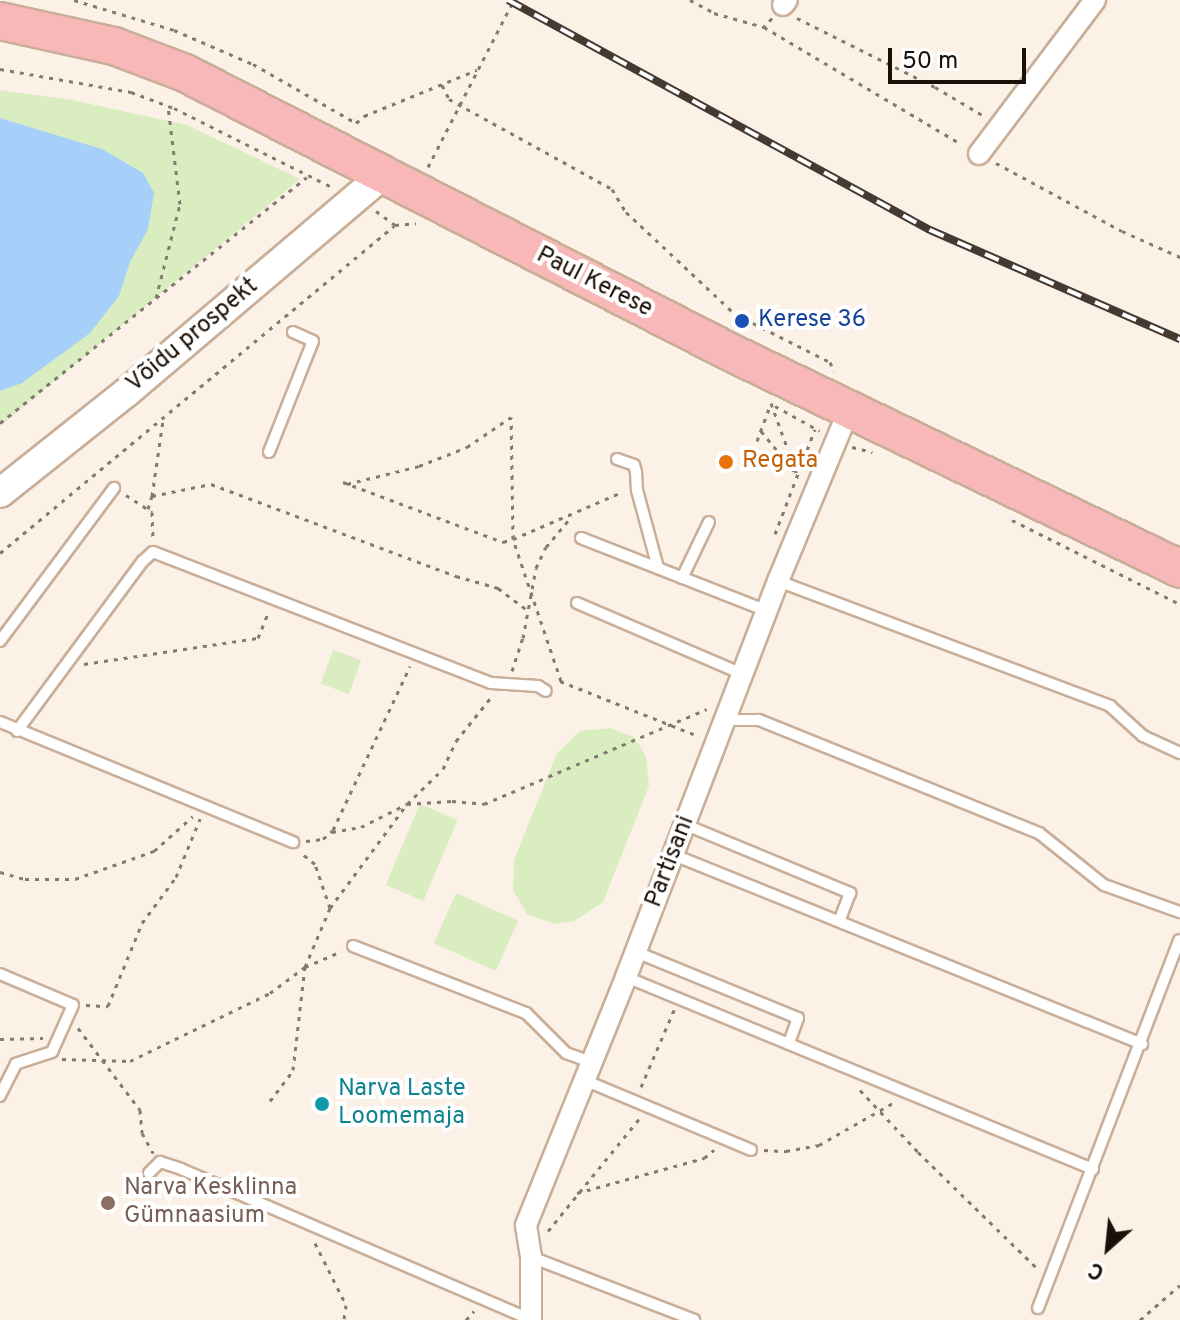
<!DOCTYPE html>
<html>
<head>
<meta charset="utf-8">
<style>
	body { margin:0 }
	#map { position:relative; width:1180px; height:1320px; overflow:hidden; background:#fcf1e7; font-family:Overpass,sans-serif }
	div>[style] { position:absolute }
	.green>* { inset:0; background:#daedc1; transform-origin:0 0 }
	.water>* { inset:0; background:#a6cffa }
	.path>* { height:3px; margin-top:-1.5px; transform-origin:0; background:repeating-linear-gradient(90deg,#857a71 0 4px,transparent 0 10px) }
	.roads { filter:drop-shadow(2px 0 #c9ae98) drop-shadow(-2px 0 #c9ae98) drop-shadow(0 2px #c9ae98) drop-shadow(0 -2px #c9ae98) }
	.lane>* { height:10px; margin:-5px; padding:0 5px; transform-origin:5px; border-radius:5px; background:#fff }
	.street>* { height:20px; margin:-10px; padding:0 10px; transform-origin:10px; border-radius:10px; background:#fff }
	.secondary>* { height:28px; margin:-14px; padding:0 14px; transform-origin:14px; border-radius:14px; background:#fff }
	.highway>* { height:36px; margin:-18px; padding:0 18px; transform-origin:18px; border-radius:18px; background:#f8b8b7 }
	.rail>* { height:8px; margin-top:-4px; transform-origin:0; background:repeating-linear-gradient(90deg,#fff 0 15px,#443a31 0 30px); box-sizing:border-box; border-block:2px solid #443a31 }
	.dots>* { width:22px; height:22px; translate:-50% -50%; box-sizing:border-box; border:4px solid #fff; border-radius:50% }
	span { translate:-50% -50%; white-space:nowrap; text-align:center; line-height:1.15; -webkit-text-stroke:8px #fff; paint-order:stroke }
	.street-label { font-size:24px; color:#1a1008 }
	.transit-label { font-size:24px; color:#164399 }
	.left { translate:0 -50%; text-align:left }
	.food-label { font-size:24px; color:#c56008 }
	.culture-label { font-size:24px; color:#0d838f }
	.education-label { font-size:24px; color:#785e54 }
	.north { position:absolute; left:1068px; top:1208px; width:80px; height:80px; -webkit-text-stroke:6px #fff; paint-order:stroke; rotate:207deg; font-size:22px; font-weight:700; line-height:32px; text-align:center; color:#1a1008 }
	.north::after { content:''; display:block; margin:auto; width:28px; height:36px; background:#1a1008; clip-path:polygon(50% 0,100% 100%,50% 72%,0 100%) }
	.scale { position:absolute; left:888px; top:48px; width:138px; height:36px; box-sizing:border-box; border:4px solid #1a1008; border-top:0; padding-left:10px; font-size:24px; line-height:28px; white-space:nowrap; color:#1a1008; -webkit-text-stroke:6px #fff; paint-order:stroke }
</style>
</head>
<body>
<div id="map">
	<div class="green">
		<i style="clip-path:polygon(0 90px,72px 100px,187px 125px,300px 179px,0 426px)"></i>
		<i style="left:333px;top:650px;width:30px;height:36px;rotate:20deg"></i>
		<i style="clip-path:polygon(611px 728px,634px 737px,646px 756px,649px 786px,603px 902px,575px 921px,554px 924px,527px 914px,513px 890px,514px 860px,557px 753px,580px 731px)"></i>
		<i style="left:420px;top:804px;width:41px;height:88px;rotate:23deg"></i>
		<i style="left:456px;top:893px;width:68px;height:55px;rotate:24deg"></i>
	</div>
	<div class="water">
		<i style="clip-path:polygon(0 118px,102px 149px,143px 173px,154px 193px,148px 229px,130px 262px,119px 296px,90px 333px,22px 383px,0 391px)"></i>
	</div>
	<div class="path">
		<i style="left:74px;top:0;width:104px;rotate:16.7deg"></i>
		<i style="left:174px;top:30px;width:86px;rotate:23.3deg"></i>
		<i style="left:253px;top:64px;width:119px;rotate:29.8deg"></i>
		<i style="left:356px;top:123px;width:11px;rotate:-41deg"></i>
		<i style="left:364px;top:116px;width:122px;rotate:-22.2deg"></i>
		<i style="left:690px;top:0;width:27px;rotate:28deg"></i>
		<i style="left:714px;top:13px;width:52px;rotate:15.6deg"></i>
		<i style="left:772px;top:18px;width:12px;rotate:132deg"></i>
		<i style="left:764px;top:27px;width:229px;rotate:30.7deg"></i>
		<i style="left:797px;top:18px;width:154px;rotate:26.6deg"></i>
		<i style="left:935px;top:87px;width:57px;rotate:30.6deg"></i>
		<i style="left:0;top:69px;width:133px;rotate:10deg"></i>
		<i style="left:131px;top:92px;width:46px;rotate:20.4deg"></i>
		<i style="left:174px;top:108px;width:179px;rotate:26.6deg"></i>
		<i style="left:442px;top:85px;width:16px;rotate:63deg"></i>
		<i style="left:449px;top:99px;width:186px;rotate:28.9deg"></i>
		<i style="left:612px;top:189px;width:27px;rotate:59deg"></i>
		<i style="left:626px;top:212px;width:149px;rotate:43.1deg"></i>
		<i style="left:735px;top:314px;width:106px;rotate:26.8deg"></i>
		<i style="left:830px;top:362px;width:10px;rotate:66deg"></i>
		<i style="left:996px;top:163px;width:143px;rotate:28.4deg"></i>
		<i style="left:1122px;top:231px;width:64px;rotate:24.1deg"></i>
		<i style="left:428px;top:167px;width:188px;rotate:-62.8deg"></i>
		<i style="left:376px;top:211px;width:24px;rotate:36deg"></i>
		<i style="left:395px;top:225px;width:21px;rotate:-5deg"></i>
		<i style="left:156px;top:298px;width:97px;rotate:-75.7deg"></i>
		<i style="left:180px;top:204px;width:99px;rotate:-97deg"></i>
		<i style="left:771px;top:403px;width:77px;rotate:70.1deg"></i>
		<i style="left:775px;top:406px;width:51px;rotate:29.1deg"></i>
		<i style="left:0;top:423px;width:393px;rotate:-38.7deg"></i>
		<i style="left:761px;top:431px;width:52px;rotate:50.5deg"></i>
		<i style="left:757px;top:441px;width:40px;rotate:-69.8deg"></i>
		<i style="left:852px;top:447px;width:21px;rotate:14deg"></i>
		<i style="left:343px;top:482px;width:171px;rotate:20.6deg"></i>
		<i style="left:503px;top:542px;width:10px;rotate:-17deg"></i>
		<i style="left:513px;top:539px;width:122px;rotate:-90.9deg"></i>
		<i style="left:347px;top:484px;width:74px;rotate:-14deg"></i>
		<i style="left:419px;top:466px;width:52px;rotate:-21.6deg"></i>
		<i style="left:467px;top:447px;width:53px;rotate:-34.3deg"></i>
		<i style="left:126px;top:495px;width:31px;rotate:33deg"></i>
		<i style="left:152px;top:512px;width:25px;rotate:88deg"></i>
		<i style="left:152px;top:496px;width:76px;rotate:-81.7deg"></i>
		<i style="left:148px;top:509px;width:14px;rotate:-73deg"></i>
		<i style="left:152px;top:496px;width:60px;rotate:-11.5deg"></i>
		<i style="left:211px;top:484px;width:262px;rotate:20.6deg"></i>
		<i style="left:456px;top:576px;width:44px;rotate:15.9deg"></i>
		<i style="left:498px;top:588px;width:38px;rotate:37deg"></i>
		<i style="left:1012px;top:520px;width:188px;rotate:26.6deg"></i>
		<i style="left:775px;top:534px;width:112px;rotate:-69.1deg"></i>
		<i style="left:0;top:553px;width:512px;rotate:-39.69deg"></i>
		<i style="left:84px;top:664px;width:176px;rotate:-8.5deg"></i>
		<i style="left:258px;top:638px;width:29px;rotate:-68deg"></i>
		<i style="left:512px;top:671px;width:35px;rotate:-72deg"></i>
		<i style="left:523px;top:638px;width:71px;rotate:-79.5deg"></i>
		<i style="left:536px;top:568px;width:23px;rotate:-65deg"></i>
		<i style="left:546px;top:547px;width:40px;rotate:-50deg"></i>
		<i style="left:560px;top:681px;width:149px;rotate:21.7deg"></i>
		<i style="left:561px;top:681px;width:150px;rotate:-108.7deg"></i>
		<i style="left:513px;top:539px;width:119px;rotate:-23.3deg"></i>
		<i style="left:332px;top:832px;width:29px;rotate:-10deg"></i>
		<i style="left:361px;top:827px;width:51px;rotate:-26.6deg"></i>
		<i style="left:407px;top:804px;width:45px;rotate:-3.8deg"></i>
		<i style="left:452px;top:801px;width:32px;rotate:5deg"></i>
		<i style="left:484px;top:804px;width:242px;rotate:-23.1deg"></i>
		<i style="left:306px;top:841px;width:17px;rotate:-7deg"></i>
		<i style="left:323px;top:839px;width:13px;rotate:-42deg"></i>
		<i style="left:333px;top:830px;width:181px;rotate:-64.8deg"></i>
		<i style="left:0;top:872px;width:26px;rotate:16deg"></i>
		<i style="left:25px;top:879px;width:50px"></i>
		<i style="left:75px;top:879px;width:84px;rotate:-19.5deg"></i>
		<i style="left:154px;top:851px;width:52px;rotate:-41.9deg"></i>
		<i style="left:330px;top:908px;width:129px;rotate:-53.5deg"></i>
		<i style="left:407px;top:804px;width:50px;rotate:-44.2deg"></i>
		<i style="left:443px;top:769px;width:31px;rotate:-65deg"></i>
		<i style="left:456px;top:741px;width:58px;rotate:-51.3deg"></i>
		<i style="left:86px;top:1005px;width:22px;rotate:3deg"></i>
		<i style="left:108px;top:1006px;width:90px;rotate:-67.7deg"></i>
		<i style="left:142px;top:923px;width:57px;rotate:-53.5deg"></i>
		<i style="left:176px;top:877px;width:63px;rotate:-67.5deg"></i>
		<i style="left:78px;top:1028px;width:103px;rotate:52.9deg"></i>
		<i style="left:140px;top:1110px;width:23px;rotate:85deg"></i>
		<i style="left:142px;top:1133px;width:23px;rotate:61deg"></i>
		<i style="left:0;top:1039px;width:43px;rotate:-1.3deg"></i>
		<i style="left:62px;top:1059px;width:68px;rotate:1.7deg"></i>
		<i style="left:130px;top:1061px;width:156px;rotate:-25.9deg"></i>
		<i style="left:270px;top:993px;width:44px;rotate:-36.6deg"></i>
		<i style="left:305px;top:967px;width:40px;rotate:-23.4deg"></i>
		<i style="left:641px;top:1087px;width:84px;rotate:-66.8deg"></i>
		<i style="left:860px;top:1090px;width:85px;rotate:46.9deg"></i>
		<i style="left:918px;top:1152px;width:168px;rotate:44.3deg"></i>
		<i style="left:270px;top:1101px;width:39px;rotate:-53deg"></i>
		<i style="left:293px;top:1070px;width:104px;rotate:-83.4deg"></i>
		<i style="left:305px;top:967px;width:64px;rotate:-67deg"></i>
		<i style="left:330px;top:908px;width:46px;rotate:-108.8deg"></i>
		<i style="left:315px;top:864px;width:19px;rotate:-141deg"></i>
		<i style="left:764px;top:1150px;width:22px;rotate:3deg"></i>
		<i style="left:786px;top:1151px;width:34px;rotate:-10deg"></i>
		<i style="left:819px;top:1145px;width:85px;rotate:-29.6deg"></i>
		<i style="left:577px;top:1193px;width:132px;rotate:-15.4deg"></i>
		<i style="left:704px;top:1158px;width:13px;rotate:-39deg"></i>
		<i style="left:548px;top:1231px;width:144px;rotate:-50.9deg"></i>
		<i style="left:315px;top:1243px;width:69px;rotate:63.4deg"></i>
		<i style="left:346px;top:1305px;width:15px;rotate:98deg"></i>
		<i style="left:466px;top:1320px;width:12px;rotate:-48deg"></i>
		<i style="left:1140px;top:1320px;width:53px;rotate:-41.2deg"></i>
	</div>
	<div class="roads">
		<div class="lane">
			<i style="left:269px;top:452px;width:119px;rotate:-68.4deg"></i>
			<i style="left:313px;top:341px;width:22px;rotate:-156deg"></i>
			<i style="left:617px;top:459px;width:18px;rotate:19deg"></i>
			<i style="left:634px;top:465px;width:7px;rotate:74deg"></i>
			<i style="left:636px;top:472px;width:18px;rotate:87deg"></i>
			<i style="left:637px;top:490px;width:81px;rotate:74.9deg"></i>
			<i style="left:581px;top:538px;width:200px;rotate:21.4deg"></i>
			<i style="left:682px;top:578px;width:62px;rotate:-64.3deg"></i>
			<i style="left:778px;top:581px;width:355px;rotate:20.6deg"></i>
			<i style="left:1110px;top:706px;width:45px;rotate:42.3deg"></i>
			<i style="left:1143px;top:736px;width:41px;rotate:24.7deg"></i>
			<i style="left:577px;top:603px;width:181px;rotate:23.2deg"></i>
			<i style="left:0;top:641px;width:191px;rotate:-53.3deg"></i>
			<i style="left:726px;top:720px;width:33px"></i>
			<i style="left:759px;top:720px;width:302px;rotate:22deg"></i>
			<i style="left:1039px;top:833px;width:83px;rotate:38.7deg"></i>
			<i style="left:1104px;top:885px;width:81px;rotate:19.6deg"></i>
			<i style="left:0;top:722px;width:317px;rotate:22.3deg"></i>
			<i style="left:17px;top:731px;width:212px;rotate:-53.5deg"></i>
			<i style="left:143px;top:561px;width:13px;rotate:-42deg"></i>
			<i style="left:153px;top:552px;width:362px;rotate:21.2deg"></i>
			<i style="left:491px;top:683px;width:47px;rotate:3.7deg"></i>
			<i style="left:538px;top:686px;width:9px;rotate:32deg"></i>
			<i style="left:686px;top:825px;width:178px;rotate:22.5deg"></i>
			<i style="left:850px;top:893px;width:30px;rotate:111deg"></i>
			<i style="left:674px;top:855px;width:505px;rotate:21.99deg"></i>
			<i style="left:353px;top:946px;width:186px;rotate:21.2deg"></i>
			<i style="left:526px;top:1013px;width:57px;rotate:45deg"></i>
			<i style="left:566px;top:1053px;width:27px;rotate:20deg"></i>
			<i style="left:636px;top:952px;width:175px;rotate:22.2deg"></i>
			<i style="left:798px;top:1018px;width:27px;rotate:110deg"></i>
			<i style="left:0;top:974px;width:79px;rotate:23deg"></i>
			<i style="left:73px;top:1005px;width:51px;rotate:114.1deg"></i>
			<i style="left:52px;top:1052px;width:38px;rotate:162deg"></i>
			<i style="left:16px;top:1064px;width:36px;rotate:117deg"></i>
			<i style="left:626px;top:977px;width:505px;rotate:22.35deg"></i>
			<i style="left:584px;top:1080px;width:181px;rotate:22.7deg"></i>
			<i style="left:149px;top:1173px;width:16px;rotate:-45deg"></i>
			<i style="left:160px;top:1162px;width:22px;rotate:18deg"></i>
			<i style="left:181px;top:1169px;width:381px;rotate:23.3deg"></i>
			<i style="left:531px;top:1257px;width:175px;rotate:21.1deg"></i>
			<i style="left:1038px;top:1308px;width:394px;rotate:-69deg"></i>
		</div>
		<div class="street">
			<i style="left:783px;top:5px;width:6px;rotate:-51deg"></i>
			<i style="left:979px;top:154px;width:193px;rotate:-53deg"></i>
			<i style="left:531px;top:1320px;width:63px;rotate:-90deg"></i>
			<i style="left:531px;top:1257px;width:32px;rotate:-99deg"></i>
			<i style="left:526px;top:1225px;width:267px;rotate:-68deg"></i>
			<i style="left:626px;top:977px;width:424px;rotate:-69deg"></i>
			<i style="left:778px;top:581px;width:185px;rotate:-67.5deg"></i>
		</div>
		<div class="secondary">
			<i style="left:0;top:493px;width:162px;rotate:-38.5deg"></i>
			<i style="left:127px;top:392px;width:334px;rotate:-40.3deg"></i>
		</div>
		<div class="highway">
			<i style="left:0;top:21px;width:117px;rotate:12.4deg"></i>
			<i style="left:114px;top:46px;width:76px;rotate:20.8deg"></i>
			<i style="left:185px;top:73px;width:617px;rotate:27.11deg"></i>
			<i style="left:734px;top:354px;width:495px;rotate:25.7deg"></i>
		</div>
	</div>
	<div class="rail">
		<i style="left:508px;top:0;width:481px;rotate:28.6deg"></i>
		<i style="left:930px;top:230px;width:273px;rotate:23.6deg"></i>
	</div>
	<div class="dots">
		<i style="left:742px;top:321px;background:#1a4fb4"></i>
		<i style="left:726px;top:462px;background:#e8710a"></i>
		<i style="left:322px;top:1104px;background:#0f9aa8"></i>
		<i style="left:108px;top:1203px;background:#8d6e63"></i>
	</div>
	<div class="street-label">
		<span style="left:594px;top:283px;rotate:27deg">Paul Kerese</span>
		<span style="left:193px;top:336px;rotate:-40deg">Võidu prospekt</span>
		<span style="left:671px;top:862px;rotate:-69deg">Partisani</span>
	</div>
	<div class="transit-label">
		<span class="left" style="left:758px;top:321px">Kerese 36</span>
	</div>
	<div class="food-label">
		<span class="left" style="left:742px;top:462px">Regata</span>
	</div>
	<div class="culture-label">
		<span class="left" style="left:338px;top:1104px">Narva Laste<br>Loomemaja</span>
	</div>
	<div class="education-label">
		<span class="left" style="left:124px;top:1203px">Narva Kesklinna<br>Gümnaasium</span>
	</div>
	<div class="north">С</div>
	<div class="scale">50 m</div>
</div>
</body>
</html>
